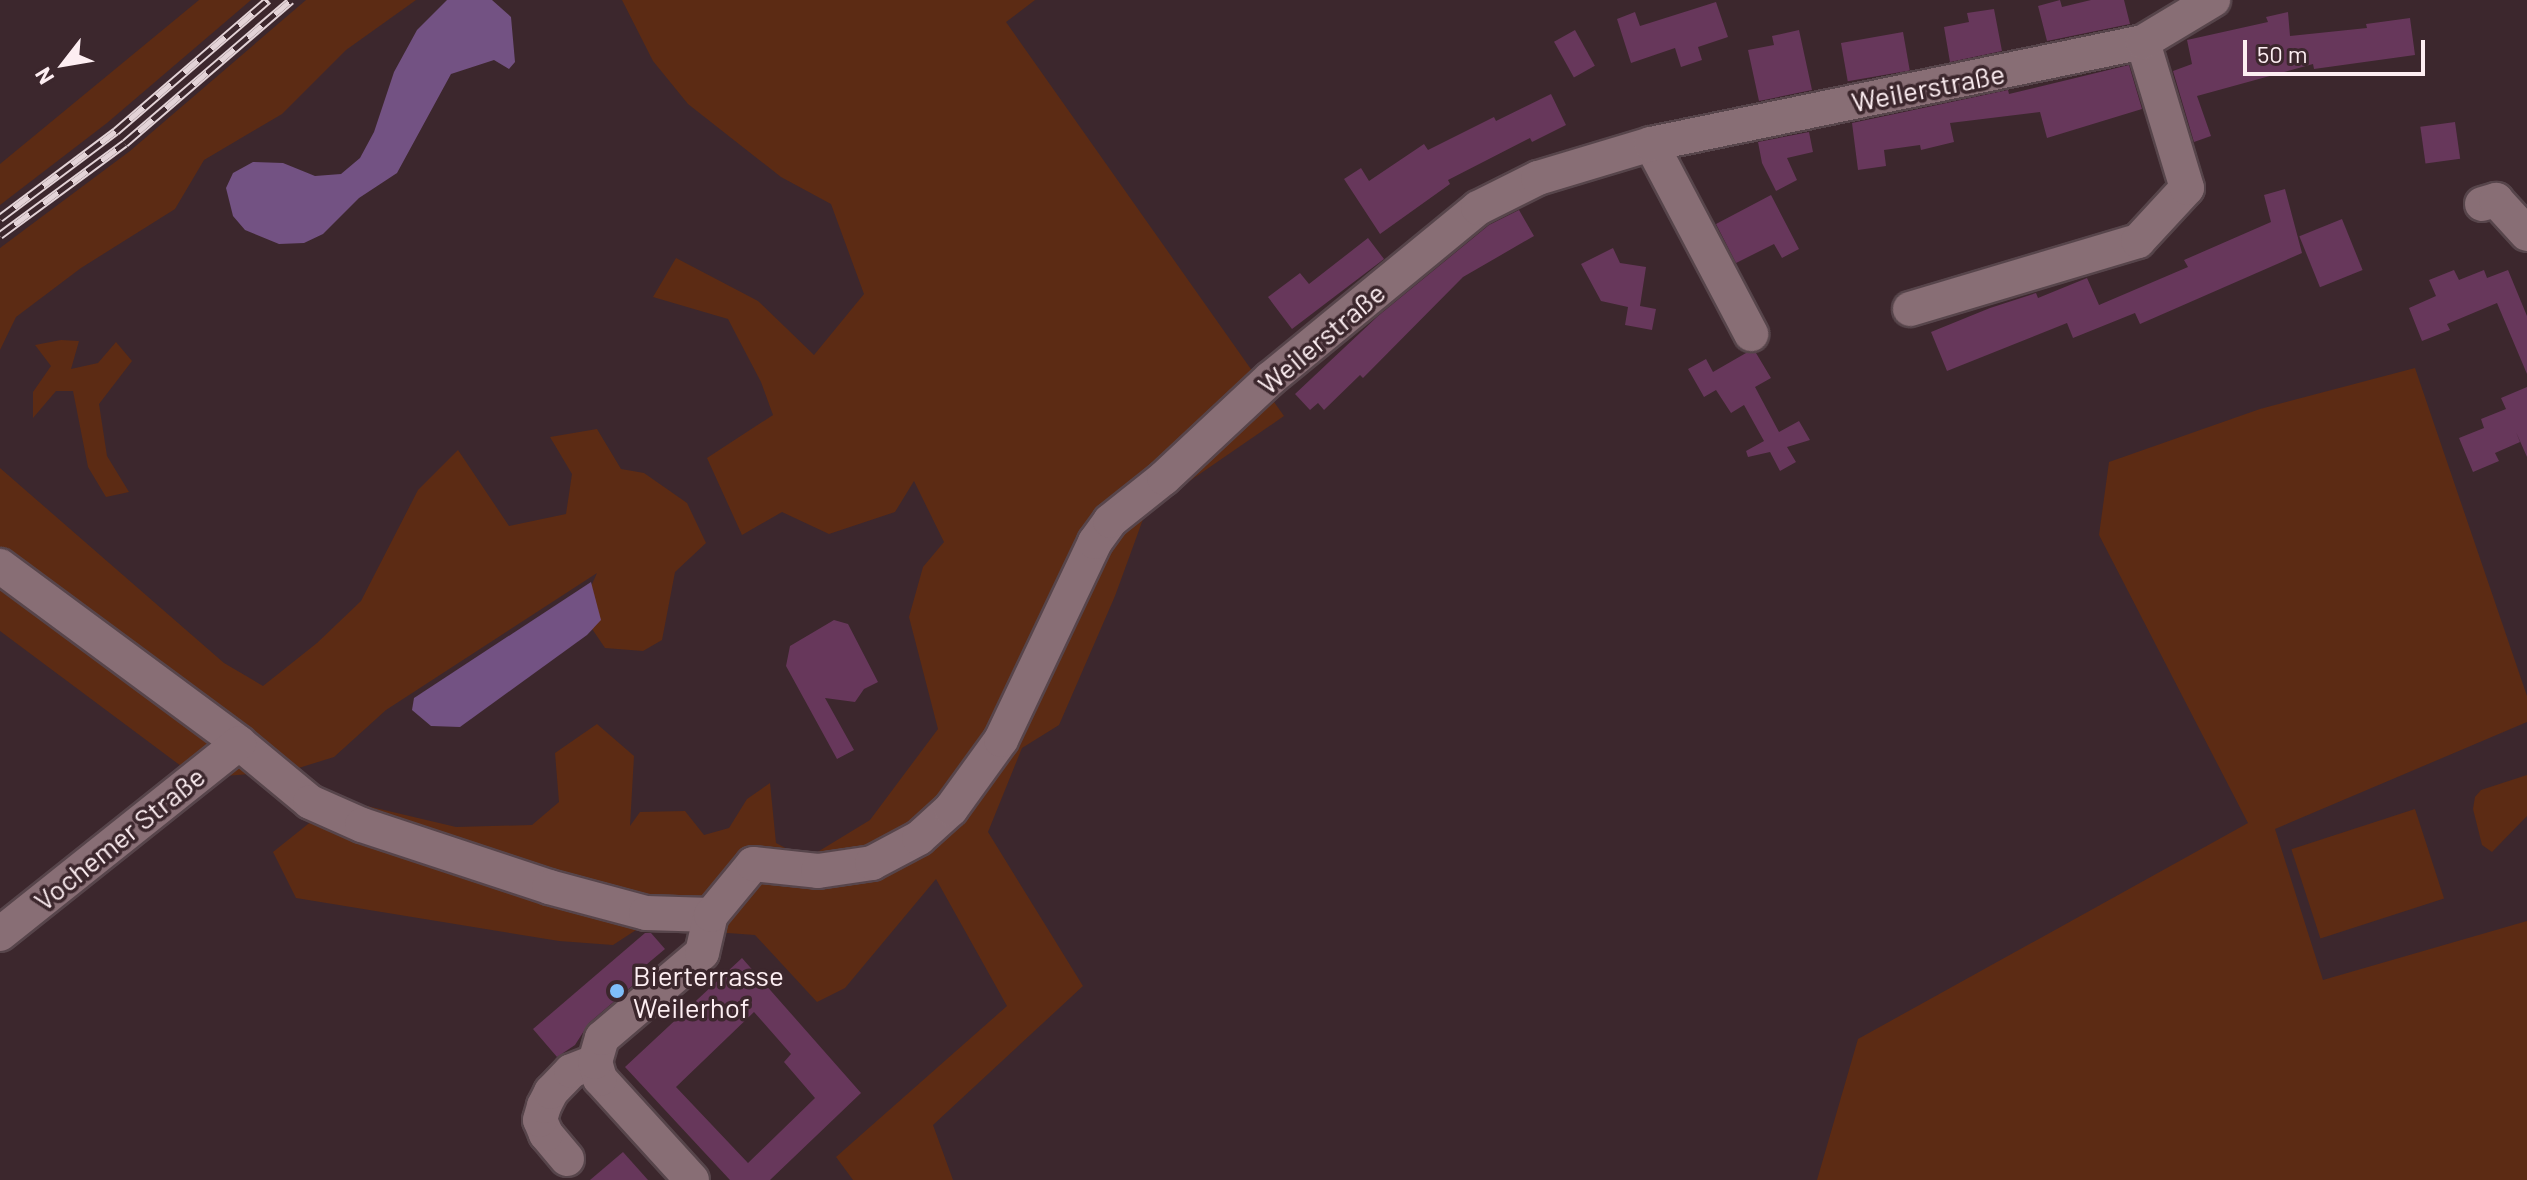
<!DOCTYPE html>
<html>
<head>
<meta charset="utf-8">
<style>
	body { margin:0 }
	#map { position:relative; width:2527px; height:1180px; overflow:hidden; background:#3c272d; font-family:Barlow,sans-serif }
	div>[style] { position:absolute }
	.green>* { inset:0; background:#5c2b14; transform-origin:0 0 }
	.water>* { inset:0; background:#735283 }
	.building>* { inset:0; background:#67375b; transform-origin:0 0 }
	.roads { filter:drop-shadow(2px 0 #57454b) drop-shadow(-2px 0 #57454b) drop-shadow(0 2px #57454b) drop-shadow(0 -2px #57454b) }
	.minor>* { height:34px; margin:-17px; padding:0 17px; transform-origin:17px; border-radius:17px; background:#886e75 }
	.rail>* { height:9px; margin-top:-4.5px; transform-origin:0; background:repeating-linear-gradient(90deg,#3c272d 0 18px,#e3d3d7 0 36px); box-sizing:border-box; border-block:2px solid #e3d3d7 }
	.dots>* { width:22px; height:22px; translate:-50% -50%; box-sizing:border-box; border:4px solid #3c272d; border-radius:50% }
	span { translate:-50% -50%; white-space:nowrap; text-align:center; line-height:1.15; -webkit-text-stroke:7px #3c272d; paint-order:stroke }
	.street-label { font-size:28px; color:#fdeef2 }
	.poi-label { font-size:28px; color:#fdeef2 }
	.left { translate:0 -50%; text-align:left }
	.north { position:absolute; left:24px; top:24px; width:80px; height:80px; -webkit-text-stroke:6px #3c272d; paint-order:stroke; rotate:239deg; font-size:22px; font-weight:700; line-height:32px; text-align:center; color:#fdeef2 }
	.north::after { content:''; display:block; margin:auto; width:28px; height:36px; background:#fdeef2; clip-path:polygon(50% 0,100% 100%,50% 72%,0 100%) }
	.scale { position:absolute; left:2243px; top:40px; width:182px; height:36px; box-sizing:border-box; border:4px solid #fdeef2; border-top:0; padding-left:10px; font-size:24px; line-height:28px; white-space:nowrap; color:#fdeef2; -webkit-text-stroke:6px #3c272d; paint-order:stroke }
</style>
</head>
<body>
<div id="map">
	<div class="green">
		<i style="clip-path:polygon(199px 0,251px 0,107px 123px,0 205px,0 164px)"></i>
		<i style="clip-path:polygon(306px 0,416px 0,346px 50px,282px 114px,204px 160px,175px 209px,81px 268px,16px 317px,0 350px,0 248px,130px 151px)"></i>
		<i style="clip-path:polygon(622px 0,1035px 0,1006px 22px,1284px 416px,1146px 511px,1115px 596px,1059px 725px,1022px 748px,988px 832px,1083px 986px,933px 1125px,953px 1180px,853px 1180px,836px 1157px,1007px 1006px,936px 879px,845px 988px,817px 1002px,755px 935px,714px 932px,653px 919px,613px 945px,559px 941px,296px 898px,273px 852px,308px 824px,346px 801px,456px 827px,532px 825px,559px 802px,555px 753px,597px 724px,634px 756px,630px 826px,640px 812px,685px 811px,704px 835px,729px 828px,747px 799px,770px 783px,776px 843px,806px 859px,870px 820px,938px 729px,909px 617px,923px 567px,944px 542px,914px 481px,895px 512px,829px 534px,782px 512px,742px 535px,707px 458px,773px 415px,761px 382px,728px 319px,653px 297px,676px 258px,758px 301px,814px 355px,864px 294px,831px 204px,781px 177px,688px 104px,653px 61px)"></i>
		<i style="clip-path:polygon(61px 340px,79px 341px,71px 369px,98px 363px,116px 342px,132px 361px,99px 404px,107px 456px,129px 492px,106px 497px,88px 467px,73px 391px,56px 391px,33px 418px,33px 392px,51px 366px,35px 345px)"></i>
		<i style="clip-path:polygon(2415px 368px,2527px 696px,2527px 722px,2275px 829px,2323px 980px,2527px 921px,2527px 1180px,1817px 1180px,1858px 1039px,2248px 823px,2099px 535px,2109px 462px,2260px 409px)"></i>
		<i style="clip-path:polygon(597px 429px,621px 469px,644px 473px,687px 503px,706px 543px,675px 572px,662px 640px,643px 651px,605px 648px,580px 611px,597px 573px,386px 710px,334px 757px,289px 771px,225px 776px,181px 766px,0 631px,0 468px,224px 663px,263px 686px,317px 643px,361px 601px,418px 490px,458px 450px,509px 526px,566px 514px,572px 474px,550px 437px)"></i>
		<i style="clip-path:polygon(2527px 775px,2527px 816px,2492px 852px,2482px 845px,2473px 809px,2475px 797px,2481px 790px)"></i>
		<i style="left:2415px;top:809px;width:94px;height:130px;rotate:72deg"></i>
	</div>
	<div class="water">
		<i style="clip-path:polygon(447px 0,492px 0,511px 17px,515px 62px,509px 69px,494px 60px,451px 74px,397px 173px,359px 198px,323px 234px,304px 243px,279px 244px,245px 230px,233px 216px,226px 188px,233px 173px,253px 162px,283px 163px,315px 176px,341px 174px,360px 158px,374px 132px,394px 72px,417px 30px)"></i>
		<i style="clip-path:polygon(591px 582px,601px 620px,587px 635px,460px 727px,431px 726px,412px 710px,414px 698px)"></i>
	</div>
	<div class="building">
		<i style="clip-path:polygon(2060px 0,2062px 7px,2091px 0,2124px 0,2130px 24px,2047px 41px,2038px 6px)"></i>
		<i style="clip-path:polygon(1716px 2px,1728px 37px,1698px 47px,1702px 60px,1681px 67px,1675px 48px,1631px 63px,1617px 19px,1635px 12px,1640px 26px)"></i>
		<i style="clip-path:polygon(1994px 9px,2002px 51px,1950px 62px,1944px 27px,1969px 22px,1967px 13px)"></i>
		<i style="clip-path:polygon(2288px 12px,2290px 36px,2367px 28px,2366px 24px,2410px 18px,2415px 55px,2314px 69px,2313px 64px,2197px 96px,2211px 136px,2194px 142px,2173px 71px,2192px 64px,2187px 40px,2268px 22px,2266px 17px)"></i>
		<i style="left:1575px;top:30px;width:41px;height:24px;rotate:61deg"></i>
		<i style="clip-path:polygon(1799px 30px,1812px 90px,1759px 101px,1748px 50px,1774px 45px,1772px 36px)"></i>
		<i style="left:1903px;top:32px;width:39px;height:63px;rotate:80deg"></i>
		<i style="clip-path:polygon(2129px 65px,2142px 109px,2047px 138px,2040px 112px,1950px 123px,1954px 142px,1921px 150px,1920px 145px,1884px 150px,1886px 166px,1858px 170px,1852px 123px,2008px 90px,2009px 94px)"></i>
		<i style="clip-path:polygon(1551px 94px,1566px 125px,1532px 142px,1530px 138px,1448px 180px,1450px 184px,1380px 234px,1344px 179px,1361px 168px,1369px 181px,1424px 144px,1428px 150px,1494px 117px,1496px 121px)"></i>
		<i style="left:2455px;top:122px;width:37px;height:35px;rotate:82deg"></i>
		<i style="clip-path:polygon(1809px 132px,1813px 152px,1787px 158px,1797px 180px,1776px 191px,1762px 163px,1758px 142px)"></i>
		<i style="clip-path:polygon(2285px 189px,2302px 253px,2140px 324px,2135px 313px,2073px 338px,2067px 323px,1947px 371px,1931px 332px,1990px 308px,2036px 293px,2038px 298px,2087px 278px,2099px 305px,2188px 267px,2184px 260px,2271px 222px,2264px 195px)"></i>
		<i style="clip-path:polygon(1771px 195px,1799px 249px,1782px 258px,1774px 244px,1736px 263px,1716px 224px)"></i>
		<i style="clip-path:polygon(1519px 210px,1534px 236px,1463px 277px,1363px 378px,1360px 375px,1324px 410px,1318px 403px,1310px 410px,1295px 394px,1378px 316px,1489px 225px)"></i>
		<i style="left:2342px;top:219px;width:55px;height:46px;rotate:68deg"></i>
		<i style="clip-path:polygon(1368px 238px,1384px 259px,1292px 329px,1268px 297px,1300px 273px,1309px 284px)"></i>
		<i style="clip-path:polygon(1613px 248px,1620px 263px,1646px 267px,1640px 306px,1656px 309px,1652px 330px,1625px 325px,1628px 307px,1601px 301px,1581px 264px)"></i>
		<i style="clip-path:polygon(2454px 270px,2459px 280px,2484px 270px,2487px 278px,2508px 270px,2527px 316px,2527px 374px,2497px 303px,2447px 324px,2450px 330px,2422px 341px,2409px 308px,2436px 296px,2429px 280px)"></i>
		<i style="clip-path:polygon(1746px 353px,1756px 353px,1771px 378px,1755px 387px,1779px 432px,1799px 421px,1810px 440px,1787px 447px,1796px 462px,1780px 471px,1770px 452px,1748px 457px,1746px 451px,1764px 441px,1744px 405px,1731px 413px,1716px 390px,1704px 397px,1688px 369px,1706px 359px,1713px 372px)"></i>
		<i style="clip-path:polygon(2527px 387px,2527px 457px,2516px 432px,2520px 442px,2495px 453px,2499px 461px,2473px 472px,2459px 438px,2484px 428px,2481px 419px,2506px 409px,2501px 398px)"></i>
		<i style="clip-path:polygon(834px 620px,848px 624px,878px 682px,864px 689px,855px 702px,825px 698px,854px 750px,837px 759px,786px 666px,790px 646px)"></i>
		<i style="clip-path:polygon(645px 933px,651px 933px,665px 949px,634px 975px,639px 980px,589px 1023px,575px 1045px,557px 1057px,533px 1029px)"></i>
		<i style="clip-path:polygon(evenodd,742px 958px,861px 1093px,770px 1180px,730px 1180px,625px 1067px,742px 958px,754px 1012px,791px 1054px,784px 1062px,815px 1098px,748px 1163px,676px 1087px,754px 1012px)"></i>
		<i style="clip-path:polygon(623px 1152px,648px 1180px,590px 1180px)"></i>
	</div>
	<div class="roads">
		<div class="minor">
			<i style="left:1651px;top:144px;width:215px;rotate:62.2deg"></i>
			<i style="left:2482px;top:204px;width:15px;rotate:-16deg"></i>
			<i style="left:2496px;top:200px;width:46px;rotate:47.6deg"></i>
			<i style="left:1910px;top:309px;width:238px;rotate:-16.6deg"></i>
			<i style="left:2138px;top:241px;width:72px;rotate:-47.2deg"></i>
			<i style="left:2187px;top:188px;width:152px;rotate:-106.8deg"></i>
			<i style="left:0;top:566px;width:297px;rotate:36.5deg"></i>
			<i style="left:239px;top:743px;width:92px;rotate:39.7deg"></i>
			<i style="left:310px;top:802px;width:57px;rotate:23.9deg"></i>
			<i style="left:362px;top:825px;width:197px;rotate:18.3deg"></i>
			<i style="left:549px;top:887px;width:100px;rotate:15deg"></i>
			<i style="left:646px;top:913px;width:65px;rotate:1.8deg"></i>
			<i style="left:0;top:934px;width:306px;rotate:-38.6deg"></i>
			<i style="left:567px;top:1159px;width:33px;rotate:-130deg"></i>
			<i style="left:546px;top:1134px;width:15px;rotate:-113deg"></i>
			<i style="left:540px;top:1120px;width:15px;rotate:-74deg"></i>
			<i style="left:544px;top:1106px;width:16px;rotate:-63deg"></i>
			<i style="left:551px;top:1092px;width:29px;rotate:-46deg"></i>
			<i style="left:571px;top:1071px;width:26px;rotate:-21deg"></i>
			<i style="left:692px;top:1180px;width:137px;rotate:-132.3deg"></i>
			<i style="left:600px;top:1079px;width:18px;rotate:-106deg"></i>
			<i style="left:595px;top:1062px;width:25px;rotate:-74deg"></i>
			<i style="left:602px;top:1038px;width:131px;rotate:-40.4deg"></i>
			<i style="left:702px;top:953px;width:39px;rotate:-77deg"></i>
			<i style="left:711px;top:915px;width:66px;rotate:-50.5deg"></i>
			<i style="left:753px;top:864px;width:65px;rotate:6.1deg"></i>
			<i style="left:818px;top:871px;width:55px;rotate:-8.4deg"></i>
			<i style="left:872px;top:863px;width:53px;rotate:-28deg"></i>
			<i style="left:919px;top:838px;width:43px;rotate:-42.2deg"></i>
			<i style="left:951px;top:809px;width:85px;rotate:-54.1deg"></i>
			<i style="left:1001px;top:740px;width:219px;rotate:-64.6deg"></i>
			<i style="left:1095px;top:542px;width:26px;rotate:-54deg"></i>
			<i style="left:1110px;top:521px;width:69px;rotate:-38.5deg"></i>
			<i style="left:1164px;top:478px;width:146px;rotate:-43.1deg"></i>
			<i style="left:1271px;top:378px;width:268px;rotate:-39.4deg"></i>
			<i style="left:1478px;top:208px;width:67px;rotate:-26.6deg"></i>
			<i style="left:1538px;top:178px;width:118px;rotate:-16.7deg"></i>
			<i style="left:1651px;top:144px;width:502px;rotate:-11.71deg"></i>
			<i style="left:2143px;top:42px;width:82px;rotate:-31deg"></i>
		</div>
	</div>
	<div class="rail">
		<i style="left:0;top:218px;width:145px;rotate:-36.9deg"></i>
		<i style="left:116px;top:131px;width:201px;rotate:-40.8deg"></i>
		<i style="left:0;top:235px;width:155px;rotate:-36.4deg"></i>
		<i style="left:125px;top:143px;width:219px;rotate:-40.7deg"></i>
	</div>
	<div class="dots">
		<i style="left:617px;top:991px;background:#7ebef9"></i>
	</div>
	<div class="street-label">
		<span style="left:1928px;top:87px;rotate:-11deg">Weilerstraße</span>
		<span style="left:1321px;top:338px;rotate:-40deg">Weilerstraße</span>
		<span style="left:119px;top:838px;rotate:-39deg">Vochemer Straße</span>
	</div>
	<div class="poi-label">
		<span class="left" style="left:633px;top:991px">Bierterrasse<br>Weilerhof</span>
	</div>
	<div class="north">N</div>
	<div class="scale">50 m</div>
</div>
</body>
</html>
